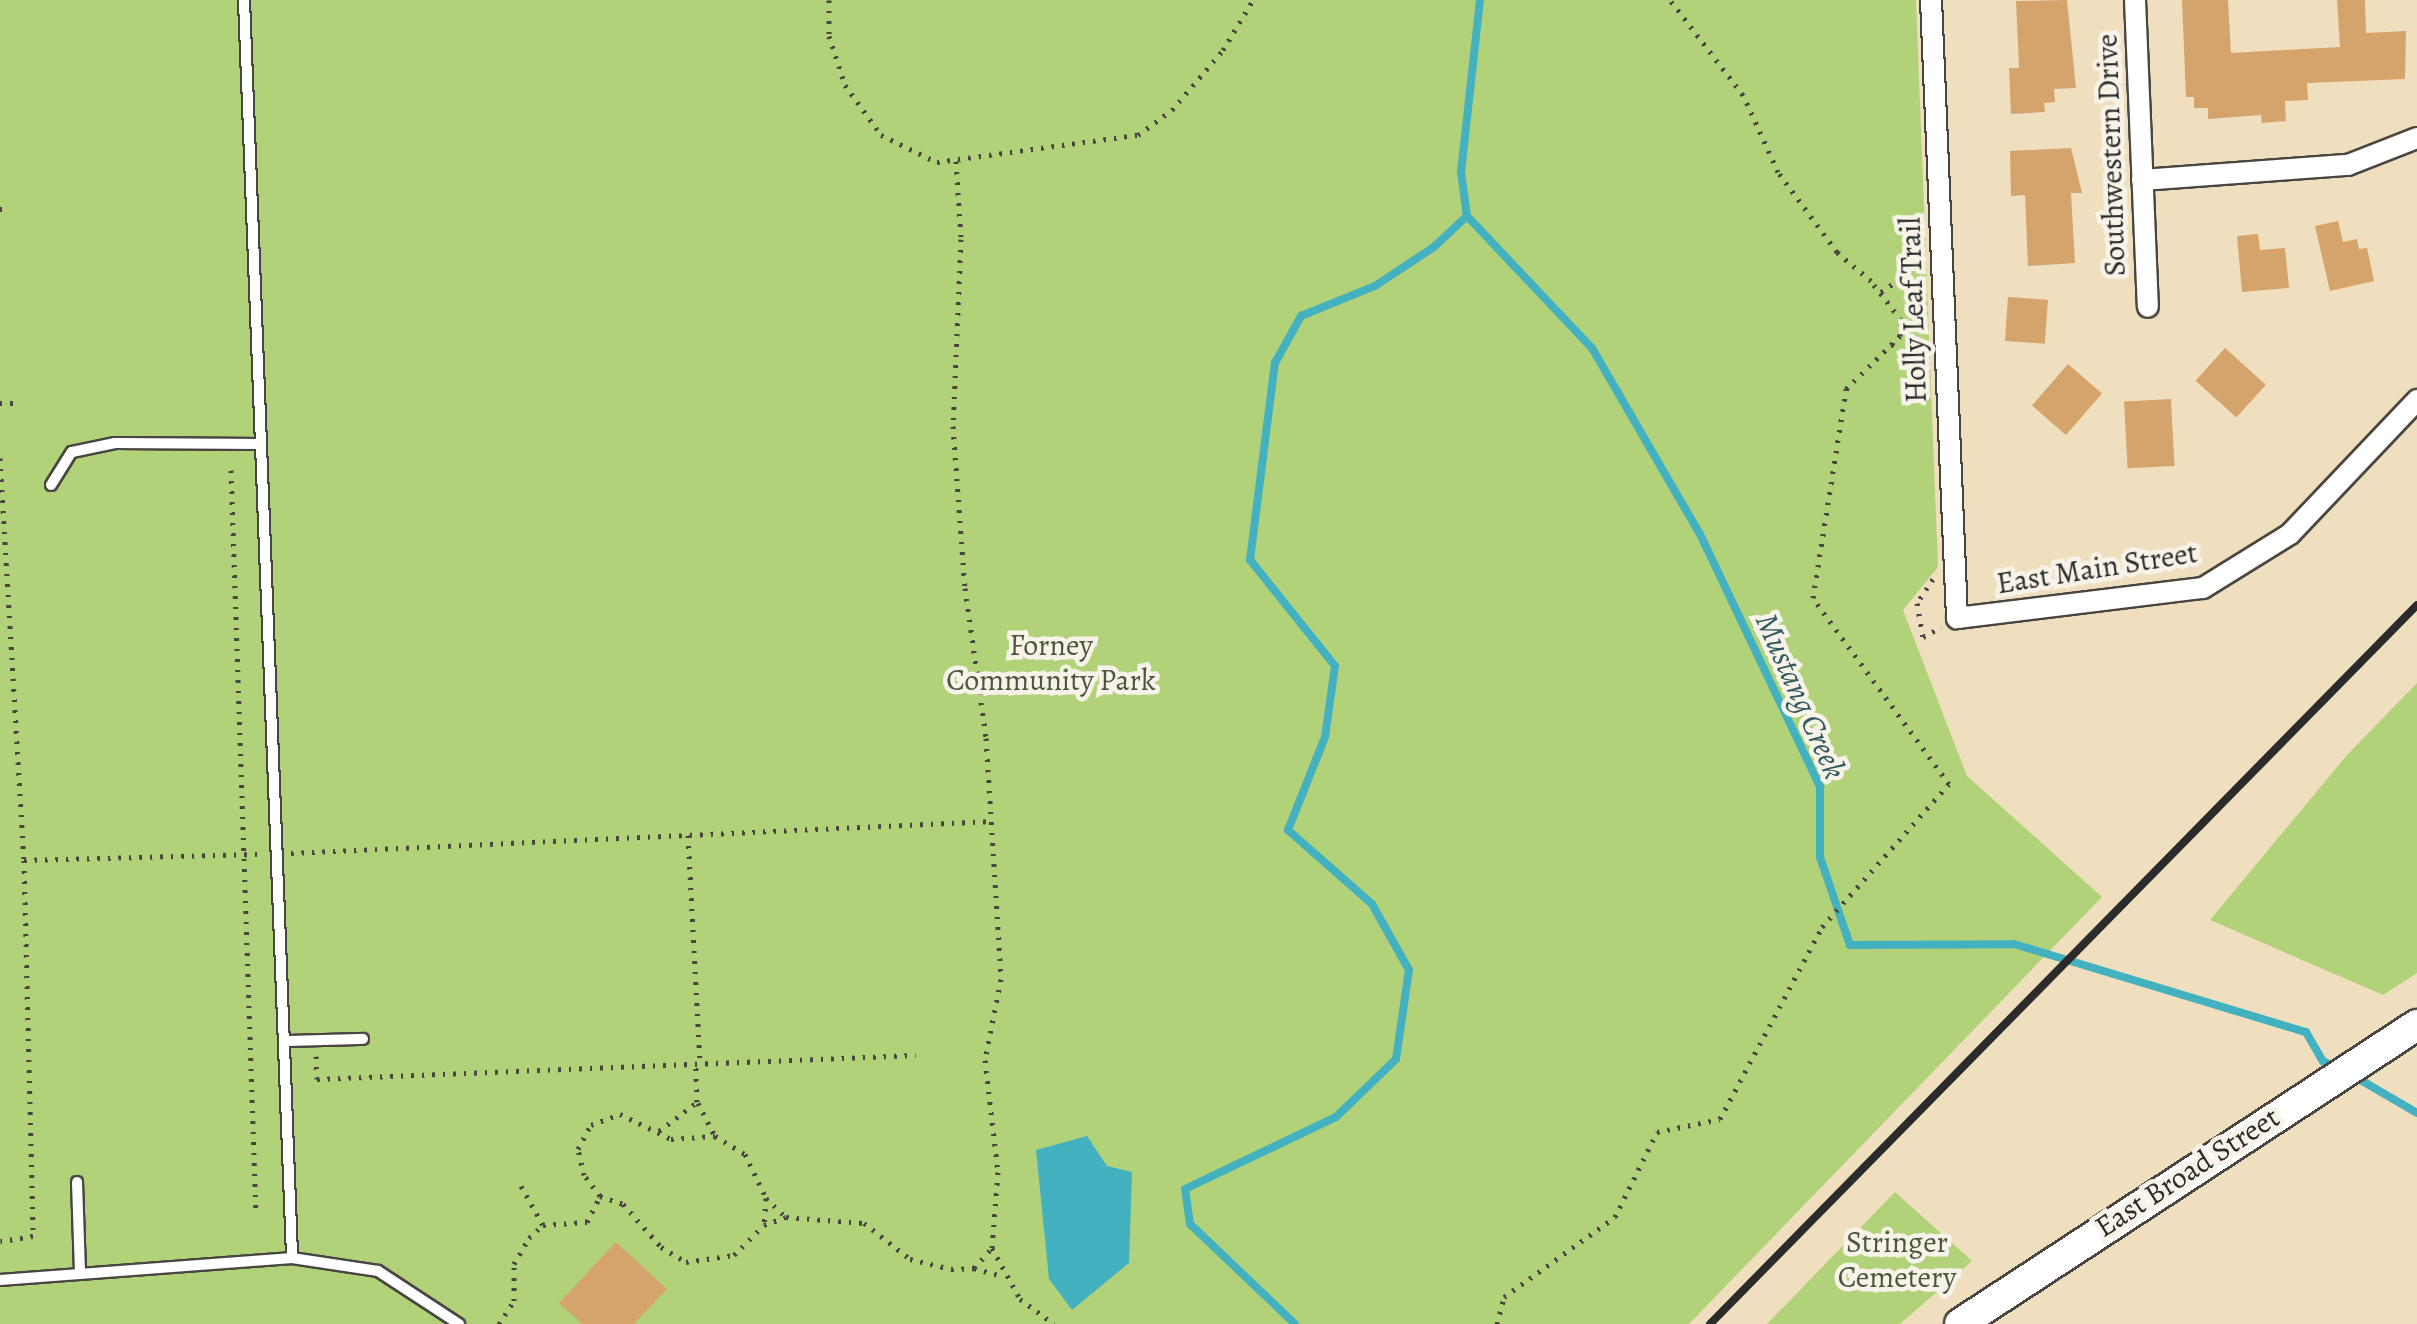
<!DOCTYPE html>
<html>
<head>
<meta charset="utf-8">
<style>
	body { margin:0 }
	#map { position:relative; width:2417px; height:1324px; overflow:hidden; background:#f0dfbf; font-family:Alegreya,serif }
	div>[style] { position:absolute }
	.green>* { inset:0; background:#b2d279 }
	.water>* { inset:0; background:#44b1c1 }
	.stream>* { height:8px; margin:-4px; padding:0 4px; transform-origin:4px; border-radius:4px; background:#44b1c1 }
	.building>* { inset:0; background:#d5a46d; transform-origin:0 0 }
	.path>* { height:5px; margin-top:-2.5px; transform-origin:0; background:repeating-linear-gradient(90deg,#494641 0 2.5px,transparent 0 10.5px) }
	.roads { filter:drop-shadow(2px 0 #494641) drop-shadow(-2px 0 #494641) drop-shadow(0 2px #494641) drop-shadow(0 -2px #494641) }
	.service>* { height:10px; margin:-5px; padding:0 5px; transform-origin:5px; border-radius:5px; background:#fff }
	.minor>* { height:20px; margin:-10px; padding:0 10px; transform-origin:10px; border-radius:10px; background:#fff }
	.secondary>* { height:30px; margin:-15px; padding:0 15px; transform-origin:15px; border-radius:15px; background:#fff }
	.rail>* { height:8px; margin:-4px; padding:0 4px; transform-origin:4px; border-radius:4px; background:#2b2b2b }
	span { translate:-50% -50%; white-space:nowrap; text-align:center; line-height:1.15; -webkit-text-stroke:9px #f7f3e8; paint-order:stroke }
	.street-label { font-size:30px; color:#2b2b2b }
	.park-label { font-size:30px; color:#4d553e }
	.water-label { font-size:32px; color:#345a60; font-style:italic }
</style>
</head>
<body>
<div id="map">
	<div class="green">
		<i style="clip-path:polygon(0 0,1916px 0,1938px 567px,1903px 610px,1967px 776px,2102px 897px,1689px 1324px,0 1324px)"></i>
		<i style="clip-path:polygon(2417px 683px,2417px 973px,2383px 995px,2210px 920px,2347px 755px)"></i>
		<i style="clip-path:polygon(1895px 1192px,1972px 1261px,1900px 1324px,1767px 1324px)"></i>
	</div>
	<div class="water">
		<i style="clip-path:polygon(1087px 1136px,1107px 1166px,1132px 1172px,1129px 1263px,1072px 1310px,1049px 1279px,1036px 1150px)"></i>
	</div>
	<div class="stream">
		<i style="left:1480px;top:0;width:173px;rotate:96.3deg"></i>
		<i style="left:1461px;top:172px;width:44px;rotate:82.2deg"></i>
		<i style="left:1467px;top:216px;width:182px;rotate:46.6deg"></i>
		<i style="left:1592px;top:348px;width:215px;rotate:59.9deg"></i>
		<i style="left:1700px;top:534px;width:280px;rotate:64.6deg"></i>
		<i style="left:1820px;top:787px;width:70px;rotate:90deg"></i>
		<i style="left:1820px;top:857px;width:93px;rotate:71.2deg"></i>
		<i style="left:1850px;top:945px;width:164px;rotate:-0.3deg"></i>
		<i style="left:2014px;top:944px;width:305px;rotate:16.8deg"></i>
		<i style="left:2306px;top:1032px;width:34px;rotate:60deg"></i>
		<i style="left:2323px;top:1061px;width:18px;rotate:27deg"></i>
		<i style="left:2352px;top:1075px;width:75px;rotate:30.3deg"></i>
		<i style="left:1295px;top:1324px;width:145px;rotate:-136.4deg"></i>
		<i style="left:1190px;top:1224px;width:35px;rotate:-98deg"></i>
		<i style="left:1185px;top:1189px;width:167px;rotate:-25.5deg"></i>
		<i style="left:1336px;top:1117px;width:83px;rotate:-44deg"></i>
		<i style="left:1396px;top:1059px;width:90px;rotate:-81.7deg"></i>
		<i style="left:1409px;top:970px;width:76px;rotate:-119.3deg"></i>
		<i style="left:1372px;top:904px;width:112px;rotate:-138.6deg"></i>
		<i style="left:1288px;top:830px;width:100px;rotate:-68.3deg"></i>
		<i style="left:1325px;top:737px;width:72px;rotate:-82deg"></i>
		<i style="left:1335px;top:666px;width:136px;rotate:-128.7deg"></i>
		<i style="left:1250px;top:560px;width:199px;rotate:-82.8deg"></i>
		<i style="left:1275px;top:363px;width:54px;rotate:-61deg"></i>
		<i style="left:1301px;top:316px;width:80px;rotate:-22.1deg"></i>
		<i style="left:1375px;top:286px;width:71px;rotate:-33.5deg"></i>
		<i style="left:1434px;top:247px;width:45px;rotate:-43.2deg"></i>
	</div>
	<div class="building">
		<i style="clip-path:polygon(2067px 0,2076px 88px,2054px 89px,2055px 102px,2044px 103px,2045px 112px,2011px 114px,2009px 68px,2019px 68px,2016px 1px)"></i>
		<i style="clip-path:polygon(2182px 0,2228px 0,2231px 53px,2340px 47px,2337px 0,2365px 0,2366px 33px,2406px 31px,2405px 79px,2307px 83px,2308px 100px,2285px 101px,2286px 121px,2262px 123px,2261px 115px,2208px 119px,2208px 108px,2194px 108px,2194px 97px,2186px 97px)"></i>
		<i style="clip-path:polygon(2071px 148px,2082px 193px,2071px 193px,2075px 263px,2028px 266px,2025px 195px,2011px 196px,2010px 151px)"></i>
		<i style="clip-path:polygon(2338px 221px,2343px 242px,2357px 239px,2359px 249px,2367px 248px,2374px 281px,2330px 291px,2315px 226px)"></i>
		<i style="clip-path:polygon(2258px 234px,2260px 250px,2285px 248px,2289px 288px,2242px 292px,2237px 236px)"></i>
		<i style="left:2008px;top:297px;width:40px;height:44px;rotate:4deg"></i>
		<i style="left:2225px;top:348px;width:55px;height:44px;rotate:42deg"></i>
		<i style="left:2068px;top:364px;width:45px;height:55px;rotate:41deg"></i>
		<i style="left:2171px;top:399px;width:67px;height:47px;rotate:87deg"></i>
		<i style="clip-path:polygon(616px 1242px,667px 1289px,634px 1324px,582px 1324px,559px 1303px)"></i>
	</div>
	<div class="path">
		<i style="left:829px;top:0;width:36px;rotate:90deg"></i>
		<i style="left:829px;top:36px;width:52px;rotate:71.9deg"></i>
		<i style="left:845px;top:85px;width:62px;rotate:54.2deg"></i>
		<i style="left:881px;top:135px;width:62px;rotate:25.7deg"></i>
		<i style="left:937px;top:162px;width:203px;rotate:-7.7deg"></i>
		<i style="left:1138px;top:135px;width:42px;rotate:-36.3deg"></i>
		<i style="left:1172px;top:110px;width:79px;rotate:-49.6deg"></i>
		<i style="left:1223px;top:50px;width:58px;rotate:-59deg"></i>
		<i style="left:956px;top:161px;width:78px;rotate:86.3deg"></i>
		<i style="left:961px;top:239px;width:187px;rotate:92.4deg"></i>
		<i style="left:953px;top:426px;width:162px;rotate:85.8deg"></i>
		<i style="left:965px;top:588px;width:151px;rotate:82deg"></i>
		<i style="left:986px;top:738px;width:241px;rotate:86.4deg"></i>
		<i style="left:1001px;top:979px;width:83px;rotate:101.2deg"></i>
		<i style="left:985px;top:1060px;width:113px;rotate:83.4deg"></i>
		<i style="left:998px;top:1172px;width:76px;rotate:94.5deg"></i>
		<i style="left:992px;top:1248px;width:58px;rotate:61.2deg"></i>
		<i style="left:1020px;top:1299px;width:42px;rotate:36.3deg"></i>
		<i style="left:0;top:209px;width:7px"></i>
		<i style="left:1881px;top:292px;width:47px;rotate:-34.7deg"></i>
		<i style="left:1892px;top:344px;width:43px;rotate:41.2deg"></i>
		<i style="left:0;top:403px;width:16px"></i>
		<i style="left:0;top:458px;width:403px;rotate:86.6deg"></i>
		<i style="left:24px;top:860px;width:376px;rotate:88.6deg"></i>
		<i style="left:33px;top:1236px;width:33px;rotate:171deg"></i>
		<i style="left:231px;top:470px;width:744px;rotate:88.08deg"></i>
		<i style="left:1933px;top:579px;width:29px;rotate:124deg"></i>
		<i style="left:1917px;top:603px;width:35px;rotate:80deg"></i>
		<i style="left:1923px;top:637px;width:21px;rotate:-29deg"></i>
		<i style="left:688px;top:835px;width:229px;rotate:87deg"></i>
		<i style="left:291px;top:853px;width:703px;rotate:-2.61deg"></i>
		<i style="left:24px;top:860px;width:236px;rotate:-1.5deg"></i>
		<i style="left:316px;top:1056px;width:23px;rotate:88deg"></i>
		<i style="left:317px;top:1079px;width:599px;rotate:-2.29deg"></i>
		<i style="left:698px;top:1103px;width:37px;rotate:63deg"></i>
		<i style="left:659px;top:1131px;width:48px;rotate:-37.3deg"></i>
		<i style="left:697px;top:1102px;width:38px;rotate:-92deg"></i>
		<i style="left:521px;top:1186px;width:45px;rotate:60.6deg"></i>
		<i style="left:600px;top:1196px;width:26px;rotate:-127deg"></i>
		<i style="left:584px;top:1175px;width:27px;rotate:-103deg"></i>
		<i style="left:578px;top:1149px;width:27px;rotate:-62deg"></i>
		<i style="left:591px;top:1125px;width:31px;rotate:-21deg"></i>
		<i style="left:620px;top:1114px;width:57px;rotate:26.1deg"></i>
		<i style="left:671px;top:1139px;width:44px;rotate:-3.9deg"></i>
		<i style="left:715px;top:1136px;width:35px;rotate:31deg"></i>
		<i style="left:745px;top:1154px;width:49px;rotate:64.5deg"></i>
		<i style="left:766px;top:1198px;width:27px;rotate:94deg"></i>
		<i style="left:766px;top:1198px;width:28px;rotate:44deg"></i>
		<i style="left:974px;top:1268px;width:29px;rotate:16deg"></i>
		<i style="left:499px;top:1324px;width:27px;rotate:-57deg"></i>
		<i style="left:514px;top:1301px;width:37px;rotate:-90deg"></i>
		<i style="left:514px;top:1264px;width:30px;rotate:-60deg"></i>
		<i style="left:529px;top:1238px;width:19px;rotate:-43deg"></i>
		<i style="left:543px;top:1225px;width:44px;rotate:-3.9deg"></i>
		<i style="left:587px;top:1222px;width:29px;rotate:-63deg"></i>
		<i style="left:600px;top:1196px;width:24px;rotate:19deg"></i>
		<i style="left:623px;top:1204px;width:57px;rotate:48.5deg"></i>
		<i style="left:661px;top:1247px;width:29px;rotate:31deg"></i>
		<i style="left:686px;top:1262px;width:49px;rotate:-8.3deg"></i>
		<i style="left:734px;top:1255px;width:42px;rotate:-45deg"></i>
		<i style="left:764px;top:1225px;width:23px;rotate:-20deg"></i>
		<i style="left:786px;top:1217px;width:78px;rotate:4.4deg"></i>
		<i style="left:864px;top:1223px;width:58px;rotate:38deg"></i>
		<i style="left:910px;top:1259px;width:42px;rotate:13.7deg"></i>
		<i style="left:951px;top:1269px;width:23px;rotate:-2deg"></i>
		<i style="left:974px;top:1268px;width:27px;rotate:-48deg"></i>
		<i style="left:1497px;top:1324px;width:28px;rotate:-75deg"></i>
		<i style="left:1504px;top:1297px;width:137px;rotate:-35.8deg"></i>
		<i style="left:1615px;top:1217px;width:95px;rotate:-63.7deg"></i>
		<i style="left:1657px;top:1132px;width:64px;rotate:-11.7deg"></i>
		<i style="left:1720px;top:1119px;width:217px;rotate:-62deg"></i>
		<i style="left:1822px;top:927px;width:191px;rotate:-48.4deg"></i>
		<i style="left:1949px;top:784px;width:230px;rotate:-126.2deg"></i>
		<i style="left:1813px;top:598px;width:212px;rotate:-81deg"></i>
		<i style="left:1846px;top:389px;width:76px;rotate:-44.5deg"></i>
		<i style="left:1900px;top:336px;width:16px;rotate:-86deg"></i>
		<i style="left:1901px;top:320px;width:49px;rotate:-127.6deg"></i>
		<i style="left:1871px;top:281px;width:45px;rotate:-139.5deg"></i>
		<i style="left:1837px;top:252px;width:99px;rotate:-126.4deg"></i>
		<i style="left:1778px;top:172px;width:85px;rotate:-114.4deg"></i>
		<i style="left:1743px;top:95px;width:120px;rotate:-127.5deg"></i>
	</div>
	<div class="roads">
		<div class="service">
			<i style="left:244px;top:0;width:1259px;rotate:87.81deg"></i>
			<i style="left:51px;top:485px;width:39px;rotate:-58deg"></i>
			<i style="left:72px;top:452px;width:44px;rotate:-11.8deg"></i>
			<i style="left:115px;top:443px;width:146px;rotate:0.4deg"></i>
			<i style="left:284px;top:1041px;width:79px;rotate:-1.5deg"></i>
			<i style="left:77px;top:1182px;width:91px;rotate:88.1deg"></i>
			<i style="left:0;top:1280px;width:293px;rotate:-4.3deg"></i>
			<i style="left:292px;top:1258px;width:87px;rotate:8.6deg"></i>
			<i style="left:378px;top:1271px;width:97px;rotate:33.2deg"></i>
		</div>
		<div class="minor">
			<i style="left:1931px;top:0;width:619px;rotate:87.59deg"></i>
			<i style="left:1957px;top:618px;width:248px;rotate:-7deg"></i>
			<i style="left:2203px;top:588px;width:102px;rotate:-31.8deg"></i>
			<i style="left:2290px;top:534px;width:185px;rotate:-46.5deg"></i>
			<i style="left:2135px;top:0;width:307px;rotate:87.6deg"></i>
			<i style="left:2142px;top:180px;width:207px;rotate:-4.2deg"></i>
			<i style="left:2348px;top:165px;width:74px;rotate:-21.4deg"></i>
		</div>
		<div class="secondary">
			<i style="left:1960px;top:1324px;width:546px;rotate:-33.2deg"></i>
		</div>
	</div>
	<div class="rail">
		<i style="left:1710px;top:1324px;width:1008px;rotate:-45.48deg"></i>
	</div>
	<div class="street-label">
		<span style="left:2111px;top:155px;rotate:-92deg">Southwestern Drive</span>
		<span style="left:1913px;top:310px;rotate:-92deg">Holly Leaf Trail</span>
		<span style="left:2097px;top:568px;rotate:-9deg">East Main Street</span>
		<span style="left:2187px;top:1172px;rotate:-33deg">East Broad Street</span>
	</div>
	<div class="park-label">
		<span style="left:1051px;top:662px">Forney<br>Community Park</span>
		<span style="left:1897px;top:1259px">Stringer<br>Cemetery</span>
	</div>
	<div class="water-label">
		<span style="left:1801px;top:696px;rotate:66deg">Mustang Creek</span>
	</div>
</div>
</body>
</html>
